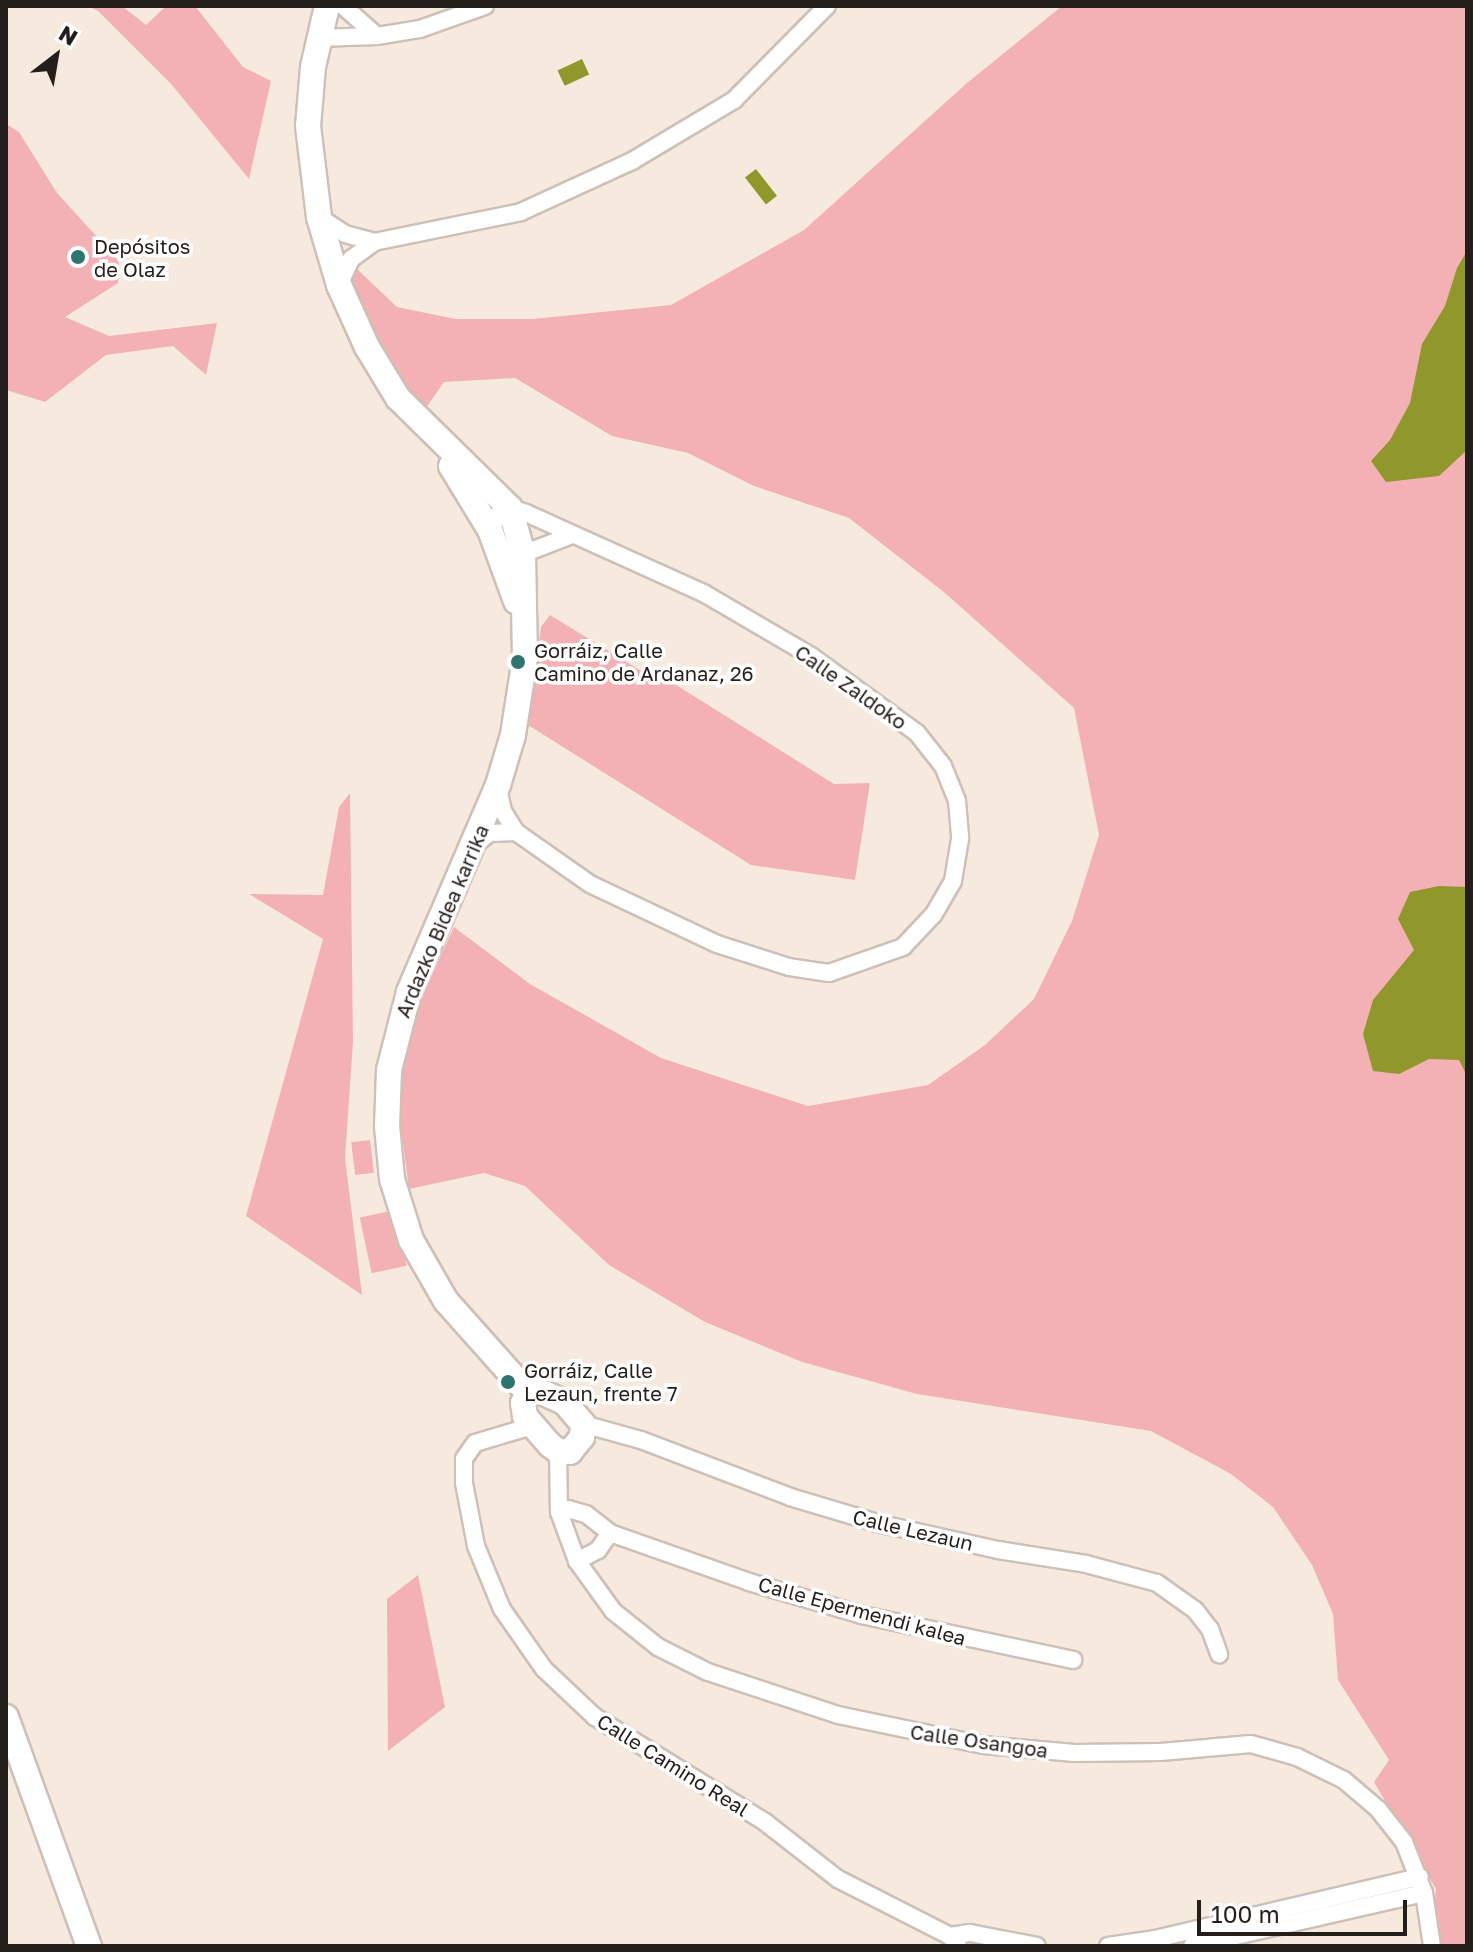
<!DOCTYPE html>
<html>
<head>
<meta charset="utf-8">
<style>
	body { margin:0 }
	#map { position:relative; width:1473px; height:1952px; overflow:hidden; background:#f6eadf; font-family:"Golos Text",sans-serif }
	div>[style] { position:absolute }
	.green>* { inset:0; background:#f4b1b5; transform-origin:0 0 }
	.water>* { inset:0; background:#90972b; transform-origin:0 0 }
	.roads { filter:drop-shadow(2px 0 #cdc1b7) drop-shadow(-2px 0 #cdc1b7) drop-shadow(0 2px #cdc1b7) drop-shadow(0 -2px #cdc1b7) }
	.street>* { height:16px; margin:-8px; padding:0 8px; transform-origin:8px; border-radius:8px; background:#fff }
	.secondary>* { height:24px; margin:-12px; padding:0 12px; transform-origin:12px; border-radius:12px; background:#fff }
	.dots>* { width:22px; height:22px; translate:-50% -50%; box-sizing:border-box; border:4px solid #fff; border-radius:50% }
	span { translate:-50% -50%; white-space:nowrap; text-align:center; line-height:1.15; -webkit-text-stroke:7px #fff; paint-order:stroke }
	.poi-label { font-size:20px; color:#231e1a }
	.left { translate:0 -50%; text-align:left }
	.street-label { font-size:20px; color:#231e1a }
	.frame { position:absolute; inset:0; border:8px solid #231e1a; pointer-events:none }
	.north { position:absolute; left:16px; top:16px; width:80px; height:80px; -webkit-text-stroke:6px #fff; paint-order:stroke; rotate:31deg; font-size:22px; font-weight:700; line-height:32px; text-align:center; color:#231e1a }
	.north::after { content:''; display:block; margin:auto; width:28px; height:36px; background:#231e1a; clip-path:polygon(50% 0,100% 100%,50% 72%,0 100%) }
	.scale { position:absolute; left:1197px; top:1900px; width:210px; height:36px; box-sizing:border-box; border:4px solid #231e1a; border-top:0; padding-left:10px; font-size:24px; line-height:28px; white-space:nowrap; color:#231e1a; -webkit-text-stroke:6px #fff; paint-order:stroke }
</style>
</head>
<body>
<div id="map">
	<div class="green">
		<i style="clip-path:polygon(88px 6px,122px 6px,146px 25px,166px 6px,195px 6px,243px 67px,271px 81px,249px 179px,172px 85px,98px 11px)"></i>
		<i style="clip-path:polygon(1062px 6px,1467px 6px,1467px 1946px,1430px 1946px,1436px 1889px,1374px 1782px,1389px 1760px,1338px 1680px,1333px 1614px,1312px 1565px,1273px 1507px,1231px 1474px,1151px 1431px,917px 1394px,802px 1362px,705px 1322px,609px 1265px,525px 1186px,484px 1173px,409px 1189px,398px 1105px,409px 1024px,454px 927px,530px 984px,661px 1058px,808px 1106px,928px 1085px,985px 1045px,1034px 999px,1072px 921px,1099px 835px,1074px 708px,945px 593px,849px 518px,754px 486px,688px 453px,612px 436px,515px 378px,444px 382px,423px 412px,404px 389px,370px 332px,350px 288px,355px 267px,397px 307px,456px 319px,533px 319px,671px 305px,804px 230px,967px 83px)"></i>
		<i style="clip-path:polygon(6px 124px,19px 132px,57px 193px,119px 261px,118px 283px,65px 317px,109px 336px,217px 323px,206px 375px,173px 346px,106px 355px,45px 402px,6px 390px)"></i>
		<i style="clip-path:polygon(550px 615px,646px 674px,657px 673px,834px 784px,870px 783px,855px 880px,751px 865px,528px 725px,541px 627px)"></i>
		<i style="clip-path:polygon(350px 793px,353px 1042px,345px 1158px,362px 1295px,246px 1216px,323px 939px,249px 894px,323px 895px,339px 807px)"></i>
		<i style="left:370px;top:1140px;width:33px;height:19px;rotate:83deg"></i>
		<i style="left:395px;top:1210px;width:57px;height:36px;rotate:78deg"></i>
		<i style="clip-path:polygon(418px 1575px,445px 1707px,388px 1751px,387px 1599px)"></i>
	</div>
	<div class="water">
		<i style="left:582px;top:59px;width:17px;height:27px;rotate:65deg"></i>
		<i style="left:756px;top:169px;width:34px;height:14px;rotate:52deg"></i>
		<i style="clip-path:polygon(1467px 251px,1467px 450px,1439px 476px,1386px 482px,1371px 461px,1390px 440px,1410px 403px,1422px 344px,1445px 306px,1457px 268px)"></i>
		<i style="clip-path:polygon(1439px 886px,1467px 887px,1467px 1076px,1459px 1060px,1429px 1059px,1399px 1074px,1373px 1071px,1363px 1034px,1373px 1000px,1414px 950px,1398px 919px,1410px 892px)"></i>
	</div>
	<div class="roads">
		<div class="street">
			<i style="left:343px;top:6px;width:45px;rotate:41.4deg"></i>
			<i style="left:318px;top:38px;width:59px;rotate:-1.9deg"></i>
			<i style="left:377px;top:36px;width:44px;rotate:-9.2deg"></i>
			<i style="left:420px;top:29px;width:69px;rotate:-19.5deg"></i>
			<i style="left:319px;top:217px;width:31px;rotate:33deg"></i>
			<i style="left:345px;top:234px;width:30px;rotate:15deg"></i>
			<i style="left:339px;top:285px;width:29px;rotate:-65deg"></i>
			<i style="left:351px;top:259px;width:29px;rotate:-36deg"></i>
			<i style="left:374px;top:242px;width:150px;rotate:-11.5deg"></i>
			<i style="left:521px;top:212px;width:122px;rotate:-24.7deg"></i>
			<i style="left:632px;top:161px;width:119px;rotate:-30.9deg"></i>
			<i style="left:734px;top:100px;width:132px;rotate:-45.3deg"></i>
			<i style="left:490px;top:530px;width:19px;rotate:-62deg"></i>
			<i style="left:499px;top:513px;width:12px;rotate:-24deg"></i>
			<i style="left:510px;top:508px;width:17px;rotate:17deg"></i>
			<i style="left:526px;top:513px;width:196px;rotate:24.3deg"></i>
			<i style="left:705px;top:594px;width:123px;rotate:30.3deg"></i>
			<i style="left:811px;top:656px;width:131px;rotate:36deg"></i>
			<i style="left:917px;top:733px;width:42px;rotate:51.8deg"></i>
			<i style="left:943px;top:766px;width:38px;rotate:68deg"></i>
			<i style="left:957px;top:801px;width:38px;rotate:85deg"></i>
			<i style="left:960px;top:839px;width:43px;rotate:99.5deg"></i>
			<i style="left:953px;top:881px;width:39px;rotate:120deg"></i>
			<i style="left:933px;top:915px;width:44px;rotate:133.2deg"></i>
			<i style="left:903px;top:947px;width:78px;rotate:160.6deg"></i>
			<i style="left:829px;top:973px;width:40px;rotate:-171.5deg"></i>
			<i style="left:789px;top:967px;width:76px;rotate:-162.3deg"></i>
			<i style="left:717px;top:944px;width:140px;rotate:-154.7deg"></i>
			<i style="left:590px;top:884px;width:90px;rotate:-144.9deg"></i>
			<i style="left:516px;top:832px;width:25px;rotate:-122deg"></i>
			<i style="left:503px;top:811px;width:25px;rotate:-102deg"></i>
			<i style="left:513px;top:553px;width:10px;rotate:6deg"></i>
			<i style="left:523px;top:554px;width:53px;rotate:-21.2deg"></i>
			<i style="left:474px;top:845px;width:20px;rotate:-37deg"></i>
			<i style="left:490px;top:833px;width:26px;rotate:-2deg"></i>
			<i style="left:583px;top:1424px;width:60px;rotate:15.4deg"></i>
			<i style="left:641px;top:1440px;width:160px;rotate:20.9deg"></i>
			<i style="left:790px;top:1497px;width:91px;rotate:16.6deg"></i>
			<i style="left:877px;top:1523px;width:124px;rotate:12.6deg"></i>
			<i style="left:998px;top:1550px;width:89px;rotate:9deg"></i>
			<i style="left:1086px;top:1564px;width:73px;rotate:15deg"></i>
			<i style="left:1157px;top:1583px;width:47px;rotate:35.4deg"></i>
			<i style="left:1195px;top:1610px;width:24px;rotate:52deg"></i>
			<i style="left:1210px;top:1629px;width:27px;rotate:70deg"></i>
			<i style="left:532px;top:1426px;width:59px;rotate:163.4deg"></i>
			<i style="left:475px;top:1443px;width:19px;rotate:125deg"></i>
			<i style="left:464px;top:1459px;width:24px;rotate:90deg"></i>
			<i style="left:464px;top:1483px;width:64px;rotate:79.2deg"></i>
			<i style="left:476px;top:1546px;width:68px;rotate:67.6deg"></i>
			<i style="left:502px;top:1609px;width:73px;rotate:55deg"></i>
			<i style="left:544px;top:1669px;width:70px;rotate:43.3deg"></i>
			<i style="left:595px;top:1717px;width:200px;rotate:31.7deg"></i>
			<i style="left:765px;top:1822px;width:93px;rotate:38deg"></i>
			<i style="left:838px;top:1879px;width:126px;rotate:27deg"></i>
			<i style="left:950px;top:1936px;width:13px;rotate:51deg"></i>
			<i style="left:558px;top:1451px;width:61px;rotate:89.1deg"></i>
			<i style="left:559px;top:1512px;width:52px;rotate:69.8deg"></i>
			<i style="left:577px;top:1561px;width:62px;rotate:54.2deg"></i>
			<i style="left:613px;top:1611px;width:58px;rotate:38.7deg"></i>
			<i style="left:658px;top:1647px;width:56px;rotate:26.6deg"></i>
			<i style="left:708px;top:1672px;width:137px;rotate:18.3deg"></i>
			<i style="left:838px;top:1715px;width:148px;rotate:11.7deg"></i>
			<i style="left:983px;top:1745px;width:92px;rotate:5deg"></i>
			<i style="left:1075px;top:1753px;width:86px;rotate:-0.7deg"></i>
			<i style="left:1161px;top:1752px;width:90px;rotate:-5.1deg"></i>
			<i style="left:1251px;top:1744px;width:48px;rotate:15.8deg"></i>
			<i style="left:1297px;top:1757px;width:52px;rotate:26.1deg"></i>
			<i style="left:1344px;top:1780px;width:45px;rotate:40.5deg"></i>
			<i style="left:1378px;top:1809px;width:42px;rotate:51.8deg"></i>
			<i style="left:1404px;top:1842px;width:55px;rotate:68.6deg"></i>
			<i style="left:1424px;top:1893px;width:54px;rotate:81.4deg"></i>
			<i style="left:559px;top:1512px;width:9px;rotate:-18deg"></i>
			<i style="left:568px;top:1509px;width:19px;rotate:16deg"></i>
			<i style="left:586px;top:1514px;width:31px;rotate:38deg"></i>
			<i style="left:610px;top:1533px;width:21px;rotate:125deg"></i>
			<i style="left:598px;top:1550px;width:24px;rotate:152deg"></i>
			<i style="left:610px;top:1533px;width:147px;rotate:19.4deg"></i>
			<i style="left:749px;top:1582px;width:118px;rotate:16.3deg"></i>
			<i style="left:862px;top:1615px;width:216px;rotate:12deg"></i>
			<i style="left:950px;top:1936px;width:20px;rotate:-9deg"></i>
			<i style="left:970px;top:1933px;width:68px;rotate:11deg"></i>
			<i style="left:1108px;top:1946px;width:48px;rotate:-8.5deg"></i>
			<i style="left:1155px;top:1939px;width:272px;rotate:-13.2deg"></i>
			<i style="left:1192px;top:1946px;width:238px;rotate:-12.9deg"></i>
		</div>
		<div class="secondary">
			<i style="left:327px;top:6px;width:63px;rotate:102.9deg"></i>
			<i style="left:313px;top:67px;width:59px;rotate:94.8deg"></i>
			<i style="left:308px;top:126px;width:92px;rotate:83.1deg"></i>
			<i style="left:319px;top:217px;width:71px;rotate:73.6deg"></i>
			<i style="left:339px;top:285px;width:68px;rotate:65.7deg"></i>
			<i style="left:367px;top:347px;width:60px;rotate:58.7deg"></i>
			<i style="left:398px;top:398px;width:157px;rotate:44.5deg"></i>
			<i style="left:510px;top:508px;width:48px;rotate:74.2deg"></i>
			<i style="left:523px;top:554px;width:104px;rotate:88.9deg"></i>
			<i style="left:525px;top:658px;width:78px;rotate:98.9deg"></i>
			<i style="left:513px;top:735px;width:52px;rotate:106.7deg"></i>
			<i style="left:498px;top:785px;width:225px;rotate:113.3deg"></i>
			<i style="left:409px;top:992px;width:81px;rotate:104.4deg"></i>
			<i style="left:389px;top:1070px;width:56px;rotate:92deg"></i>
			<i style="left:387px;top:1126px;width:53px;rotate:84.6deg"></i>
			<i style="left:392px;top:1179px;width:64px;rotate:72.7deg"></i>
			<i style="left:411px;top:1240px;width:70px;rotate:60.2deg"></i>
			<i style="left:446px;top:1301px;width:125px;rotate:48.3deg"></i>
			<i style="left:451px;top:466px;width:75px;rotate:58.6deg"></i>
			<i style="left:490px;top:530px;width:76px;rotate:69.9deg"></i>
			<i style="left:537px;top:1390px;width:30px;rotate:24deg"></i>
			<i style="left:564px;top:1402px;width:29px;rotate:49deg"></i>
			<i style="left:583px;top:1424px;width:13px;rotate:94deg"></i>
			<i style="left:582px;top:1437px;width:19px;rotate:129deg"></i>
			<i style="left:570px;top:1452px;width:12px;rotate:-175deg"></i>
			<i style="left:558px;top:1451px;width:10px;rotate:-143deg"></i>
			<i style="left:550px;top:1445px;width:38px;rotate:-131deg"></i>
			<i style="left:525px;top:1416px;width:13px;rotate:-99deg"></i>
			<i style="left:523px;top:1403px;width:11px;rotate:-56deg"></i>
			<i style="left:529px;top:1394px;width:9px;rotate:-27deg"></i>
			<i style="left:6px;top:1717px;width:244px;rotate:70.1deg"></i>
		</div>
	</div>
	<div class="dots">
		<i style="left:78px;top:257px;background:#2d756f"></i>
		<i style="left:518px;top:662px;background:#2d756f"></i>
		<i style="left:508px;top:1382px;background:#2d756f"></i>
	</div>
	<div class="poi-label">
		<span class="left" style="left:94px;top:258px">Depósitos<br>de Olaz</span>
		<span class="left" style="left:534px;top:662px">Gorráiz, Calle<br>Camino de Ardanaz, 26</span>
		<span class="left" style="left:524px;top:1382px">Gorráiz, Calle<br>Lezaun, frente 7</span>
	</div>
	<div class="street-label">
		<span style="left:851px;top:687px;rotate:35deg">Calle Zaldoko</span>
		<span style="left:442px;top:921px;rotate:-67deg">Ardazko Bidea karrika</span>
		<span style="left:913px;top:1530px;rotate:13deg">Calle Lezaun</span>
		<span style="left:862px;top:1611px;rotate:15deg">Calle Epermendi kalea</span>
		<span style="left:979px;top:1741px;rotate:8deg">Calle Osangoa</span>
		<span style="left:673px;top:1765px;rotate:32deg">Calle Camino Real</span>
	</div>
	<div class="frame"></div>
	<div class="north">N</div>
	<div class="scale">100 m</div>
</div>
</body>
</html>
